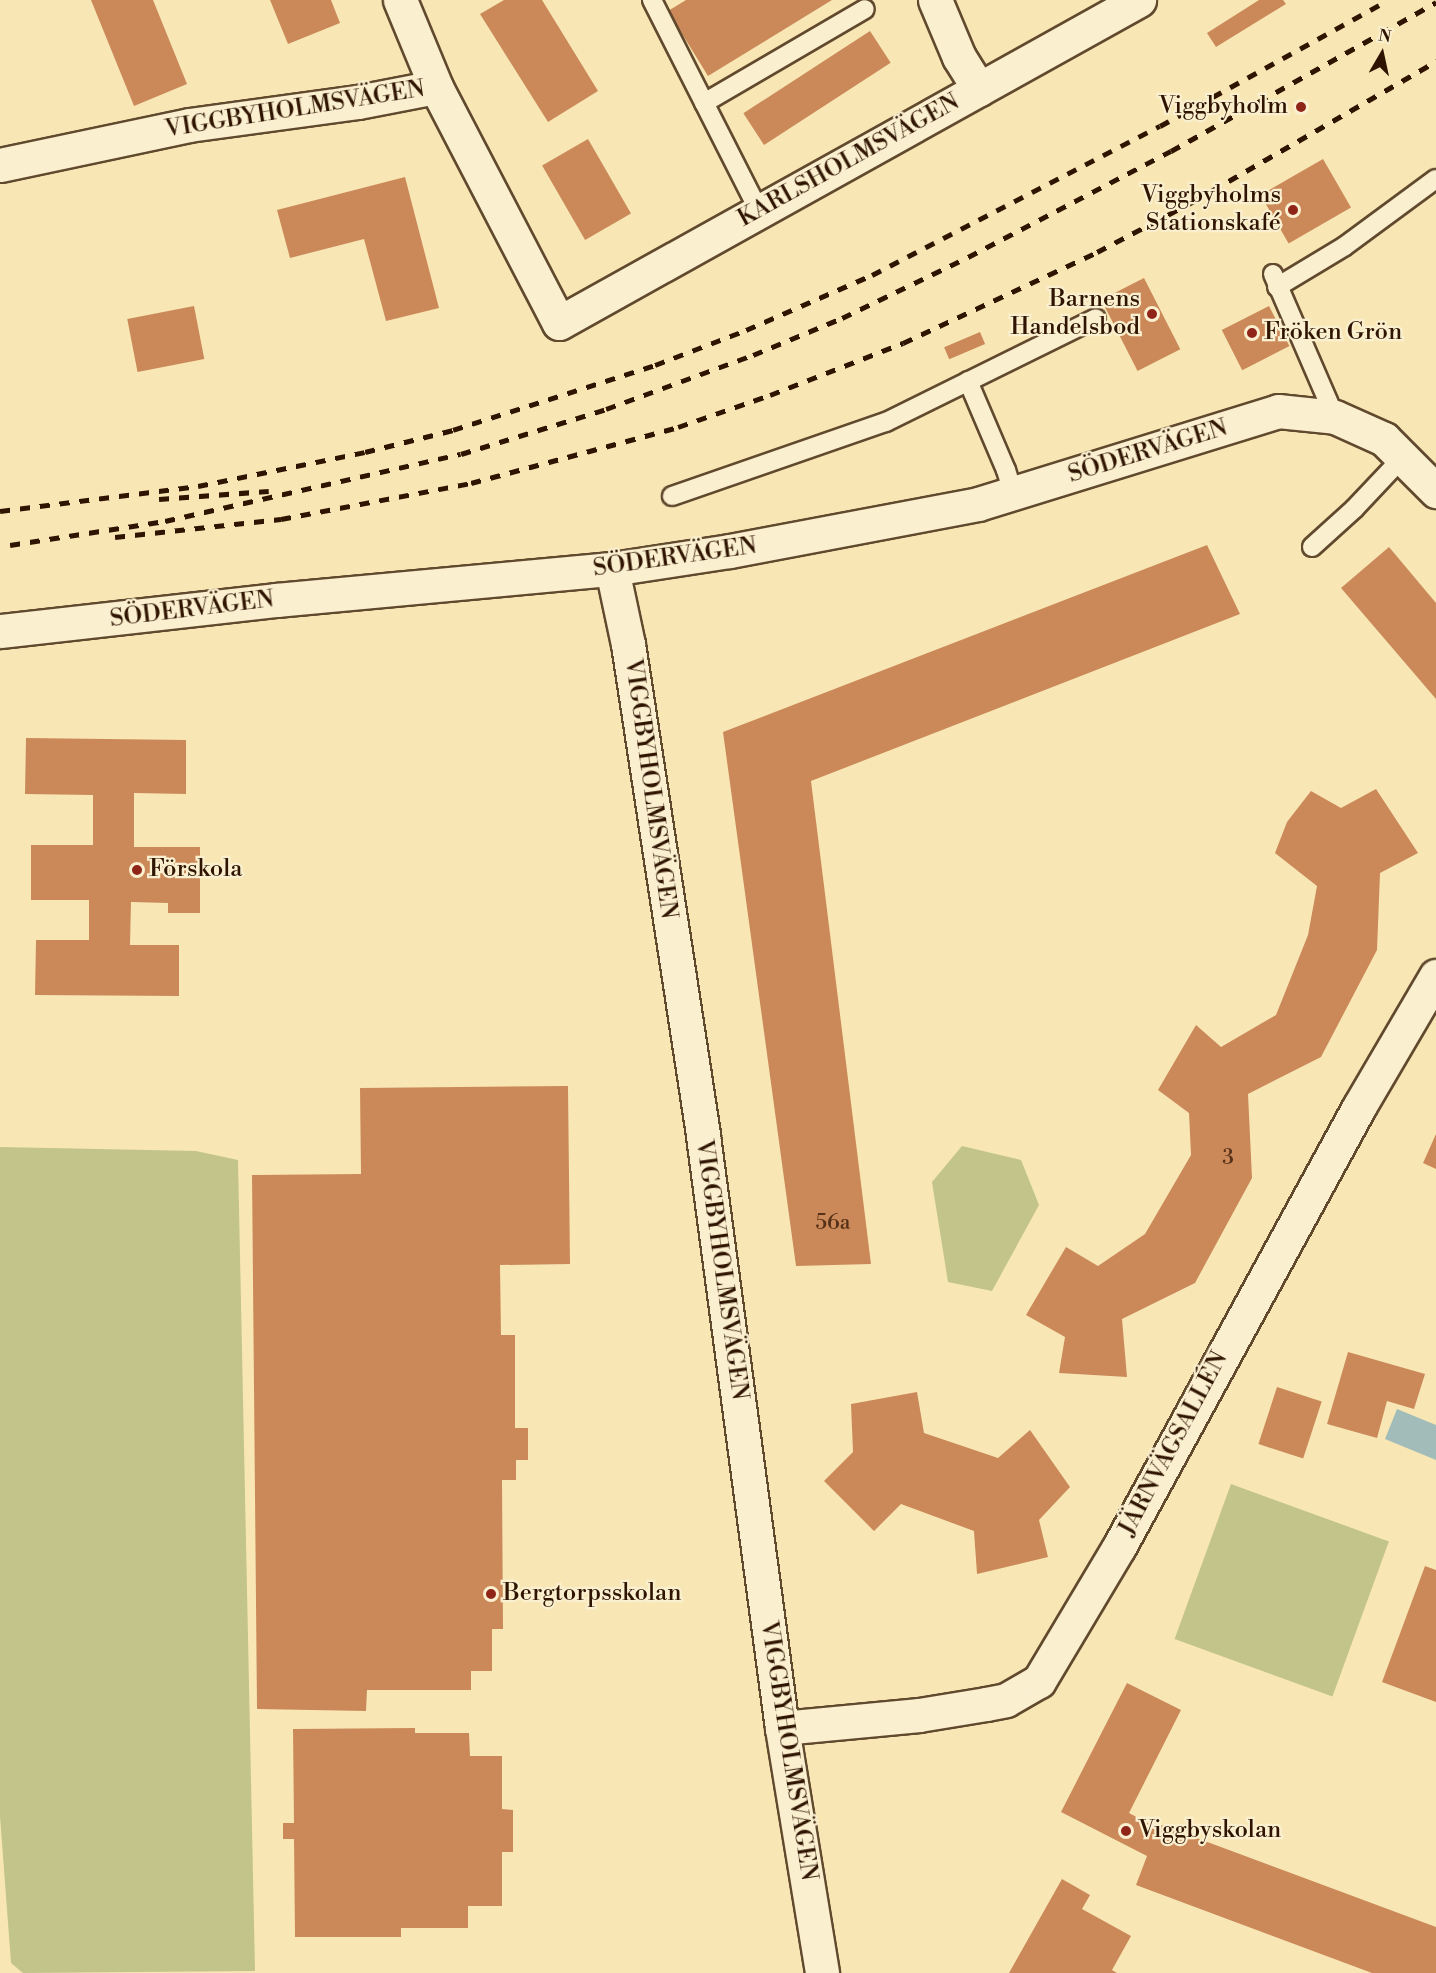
<!DOCTYPE html>
<html>
<head>
<meta charset="utf-8">
<style>
	body { margin:0 }
	#map { position:relative; width:1436px; height:1973px; overflow:hidden; background:#f8e7b5; font-family:"Libre Bodoni",serif }
	div>[style] { position:absolute }
	.green>* { inset:0; background:#c2c48a; transform-origin:0 0 }
	.water>* { inset:0; background:#a2bdb9 }
	.building>* { inset:0; background:#cb8959; transform-origin:0 0 }
	.roads { filter:drop-shadow(2px 0 #61492e) drop-shadow(-2px 0 #61492e) drop-shadow(0 2px #61492e) drop-shadow(0 -2px #61492e) }
	.service>* { height:18px; margin:-9px; padding:0 9px; transform-origin:9px; border-radius:9px; background:#faefcf }
	.minor>* { height:33px; margin:-16.5px; padding:0 16.5px; transform-origin:16.5px; border-radius:16.5px; background:#faefcf }
	.rail>* { height:4.5px; margin-top:-2.25px; transform-origin:0; background:repeating-linear-gradient(90deg,#2f1401 0 10px,transparent 0 20px) }
	.dots>* { width:16px; height:16px; translate:-50% -50%; box-sizing:border-box; border:3px solid #faefcf; border-radius:50% }
	span { translate:-50% -50%; white-space:nowrap; text-align:center; line-height:1.15; -webkit-text-stroke:4.5px #faefcf; paint-order:stroke }
	.number-label { font-size:21px; color:#563117 }
	.number-label span { -webkit-text-stroke-width:0 }
	.poi-label { font-size:24px; color:#2f1401 }
	.right { translate:-100% -50%; text-align:right }
	.left { translate:0 -50%; text-align:left }
	.street-label { font-size:24px; color:#2f1401 }
	.north { position:absolute; left:1352px; top:24px; width:60px; height:60px; -webkit-text-stroke:4px #faefcf; paint-order:stroke; rotate:9deg; font-size:16px; font-weight:700; line-height:24px; text-align:center; color:#2f1401 }
	.north::after { content:''; display:block; margin:auto; width:21px; height:27px; background:#2f1401; clip-path:polygon(50% 0,100% 100%,50% 72%,0 100%) }
</style>
</head>
<body>
<div id="map">
	<div class="green">
		<i style="clip-path:polygon(962px 1146px,1021px 1160px,1039px 1205px,992px 1291px,948px 1282px,932px 1182px)"></i>
		<i style="clip-path:polygon(0 1147px,196px 1151px,238px 1160px,255px 1971px,23px 1973px,11px 1963px,0 1816px)"></i>
		<i style="left:1231px;top:1484px;width:168px;height:165px;rotate:20deg"></i>
	</div>
	<div class="water">
		<i style="clip-path:polygon(1397px 1409px,1436px 1425px,1436px 1460px,1385px 1439px)"></i>
	</div>
	<div class="building">
		<i style="clip-path:polygon(91px 0,153px 0,187px 84px,134px 106px)"></i>
		<i style="clip-path:polygon(270px 0,331px 0,340px 23px,288px 44px)"></i>
		<i style="clip-path:polygon(504px 0,542px 0,598px 91px,548px 122px,480px 14px)"></i>
		<i style="clip-path:polygon(686px 0,832px 0,708px 76px,668px 11px)"></i>
		<i style="clip-path:polygon(1259px 0,1283px 0,1286px 4px,1216px 47px,1207px 33px)"></i>
		<i style="left:870px;top:31px;width:38px;height:151px;rotate:57deg"></i>
		<i style="left:588px;top:139px;width:86px;height:53px;rotate:60deg"></i>
		<i style="left:1323px;top:159px;width:56px;height:72px;rotate:60deg"></i>
		<i style="clip-path:polygon(405px 177px,439px 308px,386px 321px,364px 239px,290px 258px,277px 210px)"></i>
		<i style="left:1144px;top:278px;width:80px;height:48px;rotate:63deg"></i>
		<i style="left:194px;top:306px;width:54px;height:68px;rotate:79deg"></i>
		<i style="left:1269px;top:306px;width:45px;height:53px;rotate:63deg"></i>
		<i style="left:980px;top:332px;width:13px;height:39px;rotate:67deg"></i>
		<i style="clip-path:polygon(1207px 545px,1240px 614px,811px 781px,871px 1264px,796px 1266px,723px 732px)"></i>
		<i style="clip-path:polygon(1389px 547px,1436px 603px,1436px 699px,1341px 588px)"></i>
		<i style="clip-path:polygon(26px 738px,186px 740px,186px 794px,134px 793px,134px 847px,200px 847px,200px 913px,168px 913px,168px 903px,131px 902px,130px 945px,179px 945px,179px 996px,35px 995px,36px 940px,89px 940px,89px 900px,31px 900px,31px 845px,93px 845px,93px 795px,25px 794px)"></i>
		<i style="clip-path:polygon(1376px 789px,1418px 853px,1380px 873px,1377px 950px,1321px 1057px,1248px 1094px,1252px 1178px,1195px 1283px,1122px 1319px,1127px 1377px,1059px 1373px,1065px 1337px,1026px 1315px,1066px 1247px,1098px 1266px,1145px 1234px,1191px 1155px,1189px 1113px,1158px 1090px,1196px 1025px,1221px 1047px,1276px 1015px,1308px 935px,1317px 886px,1275px 853px,1287px 822px,1311px 791px,1341px 808px)"></i>
		<i style="clip-path:polygon(568px 1086px,570px 1264px,500px 1265px,501px 1335px,515px 1335px,515px 1428px,528px 1428px,528px 1460px,516px 1460px,516px 1480px,502px 1480px,503px 1629px,492px 1629px,492px 1671px,471px 1671px,471px 1690px,367px 1690px,366px 1711px,257px 1709px,252px 1175px,361px 1174px,360px 1088px)"></i>
		<i style="clip-path:polygon(1436px 1134px,1436px 1169px,1423px 1163px)"></i>
		<i style="clip-path:polygon(1348px 1352px,1425px 1374px,1414px 1409px,1387px 1401px,1377px 1438px,1327px 1424px)"></i>
		<i style="left:1277px;top:1387px;width:47px;height:60px;rotate:18deg"></i>
		<i style="clip-path:polygon(917px 1392px,924px 1433px,998px 1458px,1030px 1430px,1070px 1487px,1039px 1520px,1048px 1557px,977px 1574px,974px 1531px,901px 1504px,874px 1531px,824px 1481px,853px 1452px,851px 1404px)"></i>
		<i style="clip-path:polygon(1425px 1566px,1436px 1570px,1436px 1702px,1382px 1682px)"></i>
		<i style="clip-path:polygon(1127px 1683px,1181px 1710px,1129px 1813px,1157px 1828px,1159px 1824px,1436px 1927px,1436px 1973px,1372px 1973px,1136px 1885px,1147px 1856px,1061px 1812px)"></i>
		<i style="clip-path:polygon(415px 1728px,415px 1733px,469px 1733px,470px 1756px,502px 1756px,502px 1809px,513px 1810px,513px 1852px,502px 1852px,502px 1906px,468px 1906px,468px 1928px,401px 1928px,401px 1937px,295px 1937px,294px 1839px,283px 1839px,283px 1823px,294px 1823px,293px 1729px)"></i>
		<i style="clip-path:polygon(1062px 1879px,1090px 1895px,1082px 1909px,1131px 1936px,1112px 1970px,1117px 1973px,1009px 1973px)"></i>
	</div>
	<div class="roads">
		<div class="service">
			<i style="left:652px;top:0;width:237px;rotate:63.1deg"></i>
			<i style="left:704px;top:103px;width:186px;rotate:-30.3deg"></i>
			<i style="left:1273px;top:274px;width:156px;rotate:66.6deg"></i>
			<i style="left:1277px;top:287px;width:79px;rotate:-31.1deg"></i>
			<i style="left:1345px;top:246px;width:113px;rotate:-36.4deg"></i>
			<i style="left:968px;top:381px;width:97px;rotate:66.9deg"></i>
			<i style="left:1006px;top:470px;width:24px;rotate:73deg"></i>
			<i style="left:672px;top:496px;width:226px;rotate:-19.1deg"></i>
			<i style="left:886px;top:422px;width:234px;rotate:-26.3deg"></i>
			<i style="left:1312px;top:547px;width:57px;rotate:-42.1deg"></i>
			<i style="left:1354px;top:509px;width:71px;rotate:-46.7deg"></i>
		</div>
		<div class="minor">
			<i style="left:400px;top:0;width:94px;rotate:67.5deg"></i>
			<i style="left:436px;top:87px;width:266px;rotate:62.5deg"></i>
			<i style="left:559px;top:323px;width:664px;rotate:-29.11deg"></i>
			<i style="left:935px;top:0;width:62px;rotate:67.2deg"></i>
			<i style="left:959px;top:57px;width:38px;rotate:58deg"></i>
			<i style="left:0;top:165px;width:193px;rotate:-11.9deg"></i>
			<i style="left:189px;top:125px;width:171px;rotate:-7.8deg"></i>
			<i style="left:358px;top:102px;width:79px;rotate:-10.9deg"></i>
			<i style="left:612px;top:569px;width:77px;rotate:78deg"></i>
			<i style="left:628px;top:644px;width:498px;rotate:81.3deg"></i>
			<i style="left:703px;top:1136px;width:597px;rotate:82.4deg"></i>
			<i style="left:782px;top:1728px;width:248px;rotate:80.7deg"></i>
			<i style="left:0;top:631px;width:278px;rotate:-6.4deg"></i>
			<i style="left:276px;top:600px;width:337px;rotate:-5.3deg"></i>
			<i style="left:612px;top:569px;width:119px;rotate:-8.7deg"></i>
			<i style="left:730px;top:551px;width:252px;rotate:-10.7deg"></i>
			<i style="left:978px;top:504px;width:314px;rotate:-17.2deg"></i>
			<i style="left:1278px;top:411px;width:57px;rotate:6deg"></i>
			<i style="left:1335px;top:417px;width:54px;rotate:24.2deg"></i>
			<i style="left:1384px;top:439px;width:74px;rotate:45deg"></i>
			<i style="left:782px;top:1728px;width:138px;rotate:-5.4deg"></i>
			<i style="left:919px;top:1715px;width:68px;rotate:-9.3deg"></i>
			<i style="left:986px;top:1704px;width:20px;rotate:-11deg"></i>
			<i style="left:1006px;top:1700px;width:38px;rotate:-30deg"></i>
			<i style="left:1039px;top:1681px;width:156px;rotate:-59.2deg"></i>
			<i style="left:1119px;top:1547px;width:501px;rotate:-61.39deg"></i>
			<i style="left:1359px;top:1107px;width:152px;rotate:-59.6deg"></i>
		</div>
	</div>
	<div class="rail">
		<i style="left:159px;top:499px;width:110px;rotate:-4.2deg"></i>
		<i style="left:0;top:511px;width:200px;rotate:-7.2deg"></i>
		<i style="left:198px;top:486px;width:170px;rotate:-11.5deg"></i>
		<i style="left:365px;top:452px;width:91px;rotate:-14deg"></i>
		<i style="left:453px;top:430px;width:212px;rotate:-17.8deg"></i>
		<i style="left:655px;top:365px;width:97px;rotate:-21deg"></i>
		<i style="left:746px;top:330px;width:137px;rotate:-23.6deg"></i>
		<i style="left:872px;top:275px;width:324px;rotate:-27.4deg"></i>
		<i style="left:1160px;top:126px;width:260px;rotate:-28.9deg"></i>
		<i style="left:115px;top:537px;width:167px;rotate:-6.2deg"></i>
		<i style="left:281px;top:519px;width:193px;rotate:-10.7deg"></i>
		<i style="left:471px;top:483px;width:214px;rotate:-15.1deg"></i>
		<i style="left:678px;top:427px;width:97px;rotate:-19.2deg"></i>
		<i style="left:770px;top:395px;width:143px;rotate:-21.4deg"></i>
		<i style="left:903px;top:343px;width:214px;rotate:-25.1deg"></i>
		<i style="left:1097px;top:252px;width:110px;rotate:-27.7deg"></i>
		<i style="left:1194px;top:201px;width:280px;rotate:-30deg"></i>
		<i style="left:10px;top:545px;width:157px;rotate:-8.8deg"></i>
		<i style="left:165px;top:521px;width:303px;rotate:-12.8deg"></i>
		<i style="left:461px;top:454px;width:152px;rotate:-17.2deg"></i>
		<i style="left:606px;top:409px;width:157px;rotate:-20.2deg"></i>
		<i style="left:753px;top:355px;width:96px;rotate:-22.6deg"></i>
		<i style="left:842px;top:318px;width:140px;rotate:-25.8deg"></i>
		<i style="left:968px;top:257px;width:229px;rotate:-27.6deg"></i>
		<i style="left:1171px;top:151px;width:304px;rotate:-29.3deg"></i>
	</div>
	<div class="dots">
		<i style="left:1301px;top:107px;background:#8f2418"></i>
		<i style="left:1293px;top:210px;background:#8f2418"></i>
		<i style="left:1152px;top:314px;background:#8f2418"></i>
		<i style="left:1252px;top:333px;background:#8f2418"></i>
		<i style="left:137px;top:870px;background:#8f2418"></i>
		<i style="left:491px;top:1594px;background:#8f2418"></i>
		<i style="left:1126px;top:1831px;background:#8f2418"></i>
	</div>
	<div class="number-label">
		<span style="left:1228px;top:1158px">3</span>
		<span style="left:833px;top:1223px">56a</span>
	</div>
	<div class="poi-label">
		<span class="right" style="left:1288px;top:107px">Viggbyholm</span>
		<span class="right" style="left:1281px;top:210px">Viggbyholms<br>Stationskafé</span>
		<span class="right" style="left:1140px;top:314px">Barnens<br>Handelsbod</span>
		<span class="left" style="left:1264px;top:333px">Fröken Grön</span>
		<span class="left" style="left:149px;top:870px">Förskola</span>
		<span class="left" style="left:503px;top:1594px">Bergtorpsskolan</span>
		<span class="left" style="left:1138px;top:1831px">Viggbyskolan</span>
	</div>
	<div class="street-label">
		<span style="left:295px;top:110px;rotate:-9deg">VIGGBYHOLMSVÄGEN</span>
		<span style="left:849px;top:161px;rotate:-29deg">KARLSHOLMSVÄGEN</span>
		<span style="left:1148px;top:452px;rotate:-17deg">SÖDERVÄGEN</span>
		<span style="left:675px;top:558px;rotate:-8deg">SÖDERVÄGEN</span>
		<span style="left:192px;top:610px;rotate:-7deg">SÖDERVÄGEN</span>
		<span style="left:650px;top:789px;rotate:82deg">VIGGBYHOLMSVÄGEN</span>
		<span style="left:721px;top:1270px;rotate:82deg">VIGGBYHOLMSVÄGEN</span>
		<span style="left:1174px;top:1444px;rotate:-62deg">JÄRNVÄGSALLÉN</span>
		<span style="left:788px;top:1751px;rotate:81deg">VIGGBYHOLMSVÄGEN</span>
	</div>
	<div class="north">N</div>
</div>
</body>
</html>
